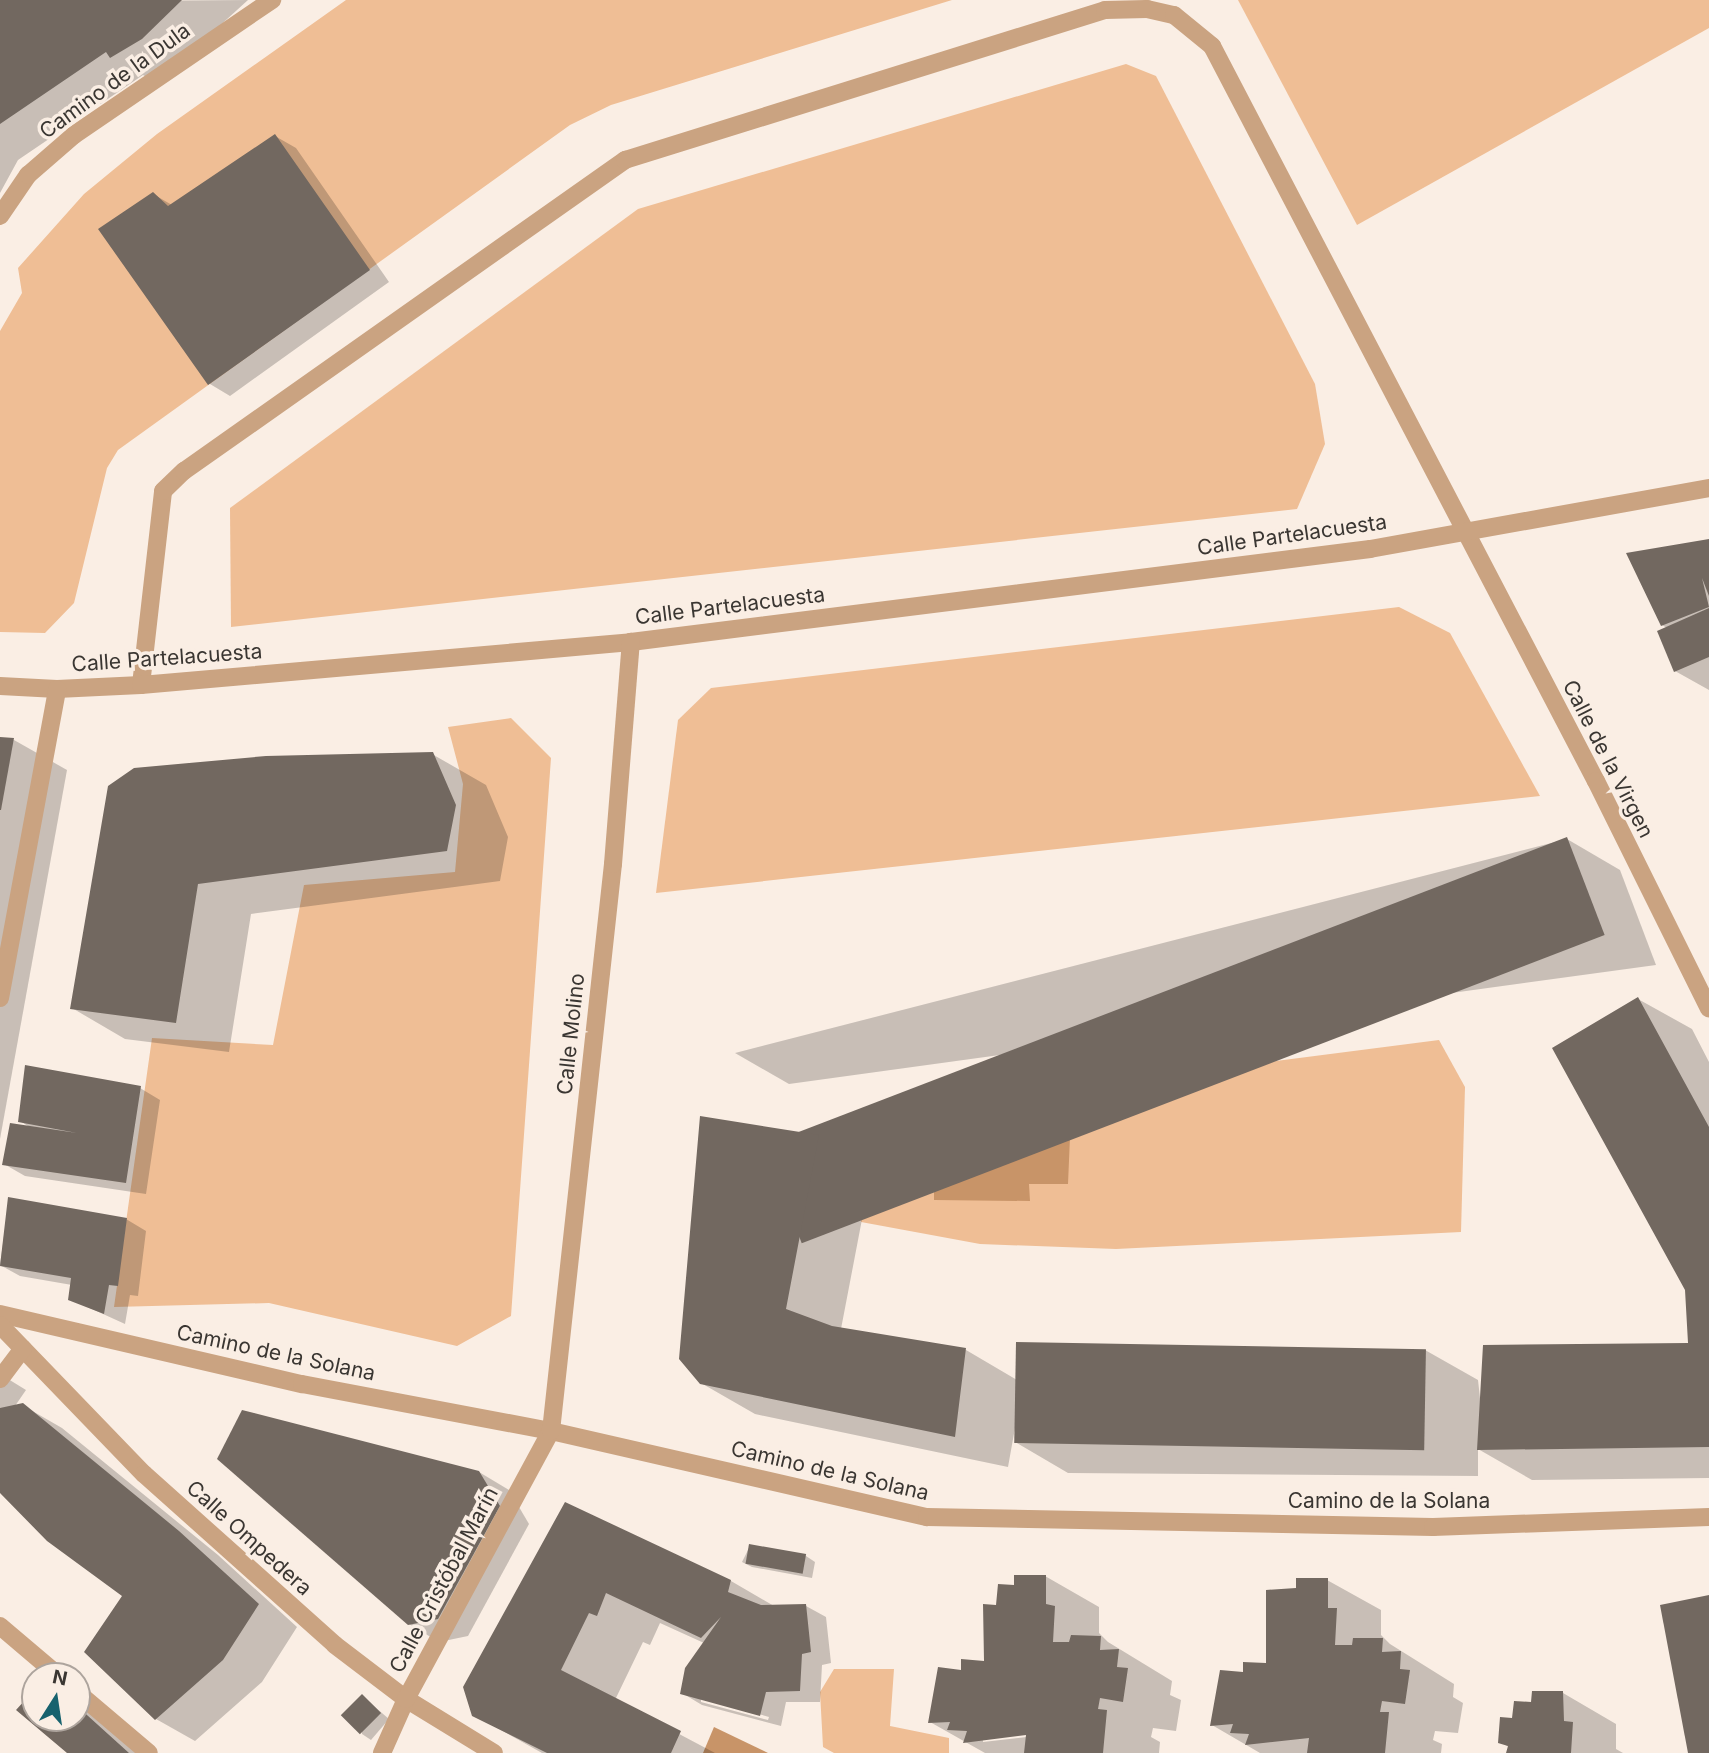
<!DOCTYPE html>
<html>
<head>
<meta charset="utf-8">
<style>
	body { margin:0 }
	#map { position:relative; width:1709px; height:1753px; overflow:hidden; background:#faeee4; font-family:Inter,sans-serif }
	div>[style] { position:absolute }
	.green>* { inset:0; background:#efbe95 }
	.water>* { inset:0; background:#c89468 }
	.shadow>* { inset:0; background:#0003 }
	.building>* { inset:0; background:#726860; transform-origin:0 0 }
	.street>* { height:18px; margin:-9px; padding:0 9px; transform-origin:9px; border-radius:9px; background:#caa381 }
	span { translate:-50% -50%; white-space:nowrap; text-align:center; line-height:1.15; -webkit-text-stroke:7px #faeee4; paint-order:stroke }
	.street-label { font-size:21px; color:#3a3632 }
	.north { position:absolute; left:21px; top:1662px; width:70px; height:70px; box-sizing:border-box; background:#faeee4; border:2px solid #ada49d; border-radius:50%; rotate:12deg; font-size:19px; font-weight:700; line-height:28px; text-align:center; color:#3a3632 }
	.north::after { content:''; display:block; margin:auto; width:24px; height:32px; background:#17626e; clip-path:polygon(50% 0,100% 100%,50% 72%,0 100%) }
</style>
</head>
<body>
<div id="map">
	<div class="green">
		<i style="clip-path:polygon(346px 0,952px 0,611px 105px,570px 125px,118px 450px,107px 468px,74px 603px,45px 633px,0 632px,0 331px,22px 293px,18px 268px,84px 194px,157px 134px)"></i>
		<i style="clip-path:polygon(1238px 0,1709px 0,1709px 28px,1357px 225px)"></i>
		<i style="clip-path:polygon(1126px 64px,1156px 76px,1315px 384px,1325px 444px,1297px 509px,231px 627px,230px 508px,638px 209px)"></i>
		<i style="clip-path:polygon(1399px 607px,1450px 633px,1540px 796px,656px 893px,678px 720px,711px 688px)"></i>
		<i style="clip-path:polygon(511px 718px,551px 758px,511px 1316px,457px 1346px,269px 1303px,114px 1307px,152px 1038px,273px 1045px,304px 885px,455px 872px,463px 784px,448px 727px)"></i>
		<i style="clip-path:polygon(1439px 1040px,1465px 1087px,1461px 1232px,1116px 1249px,980px 1244px,861px 1222px,870px 1113px)"></i>
		<i style="clip-path:polygon(834px 1669px,894px 1669px,890px 1726px,949px 1738px,949px 1753px,834px 1753px,823px 1747px,820px 1692px)"></i>
	</div>
	<div class="water">
		<i style="clip-path:polygon(1070px 1137px,1068px 1184px,1029px 1184px,1030px 1201px,934px 1200px,934px 1138px)"></i>
		<i style="clip-path:polygon(714px 1727px,768px 1753px,703px 1753px)"></i>
	</div>
	<div class="shadow">
		<i style="clip-path:polygon(248px 0,181px 61px,150px 79px,143px 75px,18px 160px,0 193px,0 2px)"></i>
		<i style="clip-path:polygon(275px 136px,296px 148px,389px 282px,230px 396px,210px 384px,100px 229px,153px 194px,172px 205px)"></i>
		<i style="clip-path:polygon(1709px 541px,1709px 690px,1675px 671px,1667px 628px,1662px 625px)"></i>
		<i style="clip-path:polygon(0 739px,14px 740px,67px 770px,0 1139px)"></i>
		<i style="clip-path:polygon(432px 754px,486px 785px,508px 837px,500px 881px,251px 914px,229px 1052px,125px 1039px,72px 1008px,134px 770px)"></i>
		<i style="clip-path:polygon(1567px 839px,1620px 870px,1656px 965px,789px 1084px,735px 1053px)"></i>
		<i style="clip-path:polygon(1638px 999px,1692px 1029px,1709px 1062px,1709px 1478px,1532px 1480px,1478px 1449px,1478px 1476px,1068px 1473px,1015px 1442px,1015px 1428px,1008px 1467px,755px 1414px,701px 1383px,819px 1137px,872px 1167px,841px 1329px,966px 1350px,1017px 1380px,1425px 1350px,1478px 1380px,1481px 1407px,1690px 1344px,1687px 1290px)"></i>
		<i style="clip-path:polygon(140px 1088px,160px 1100px,146px 1194px,25px 1176px,4px 1164px,31px 1128px,20px 1121px)"></i>
		<i style="clip-path:polygon(9px 1199px,126px 1219px,146px 1231px,138px 1296px,130px 1295px,125px 1324px,70px 1299px,72px 1285px,20px 1276px,0 1265px)"></i>
		<i style="clip-path:polygon(0 1374px,26px 1390px,15px 1406px,22px 1405px,62px 1428px,218px 1555px,297px 1627px,262px 1682px,195px 1741px,156px 1719px,125px 1596px,0 1491px)"></i>
		<i style="clip-path:polygon(479px 1472px,509px 1490px,529px 1524px,468px 1636px,439px 1642px,409px 1624px)"></i>
		<i style="clip-path:polygon(evenodd,565px 1504px,731px 1581px,774px 1606px,806px 1606px,826px 1617px,831px 1663px,822px 1665px,820px 1702px,786px 1702px,781px 1726px,702px 1705px,682px 1693px,704px 1643px,660px 1623px,650px 1645px,643px 1642px,615px 1700px,715px 1753px,542px 1753px,474px 1715px,565px 1504px,701px 1698px,769px 1717px,768px 1720px,701px 1702px,701px 1698px)"></i>
		<i style="clip-path:polygon(750px 1546px,806px 1556px,815px 1562px,812px 1578px,752px 1567px,742px 1562px)"></i>
		<i style="clip-path:polygon(evenodd,1045px 1576px,1099px 1607px,1099px 1633px,1108px 1642px,1172px 1681px,1170px 1695px,1181px 1700px,1176px 1731px,1153px 1728px,1151px 1737px,1160px 1742px,1159px 1753px,985px 1753px,930px 1722px,963px 1672px,986px 1662px,998px 1606px,1015px 1587px,1045px 1576px,1035px 1733px,1035px 1736px,983px 1742px,983px 1739px,1035px 1733px)"></i>
		<i style="clip-path:polygon(1327px 1580px,1381px 1610px,1381px 1635px,1390px 1644px,1454px 1684px,1453px 1697px,1463px 1703px,1458px 1733px,1435px 1731px,1433px 1740px,1442px 1744px,1441px 1753px,1260px 1753px,1212px 1725px,1245px 1674px,1268px 1665px,1297px 1590px)"></i>
		<i style="clip-path:polygon(35px 1692px,35px 1718px,77px 1718px,77px 1699px,138px 1753px,70px 1753px,19px 1710px)"></i>
		<i style="clip-path:polygon(1563px 1693px,1616px 1724px,1616px 1749px,1623px 1753px,1508px 1753px,1509px 1747px,1500px 1742px,1513px 1720px,1533px 1704px)"></i>
		<i style="clip-path:polygon(362px 1696px,389px 1719px,371px 1740px,362px 1734px)"></i>
	</div>
	<div class="building">
		<i style="clip-path:polygon(0 0,182px 0,142px 39px,110px 58px,106px 52px,0 124px)"></i>
		<i style="clip-path:polygon(275px 134px,370px 270px,208px 385px,98px 229px,153px 192px,168px 206px)"></i>
		<i style="clip-path:polygon(1709px 539px,1709px 596px,1702px 578px,1709px 607px,1661px 626px,1626px 553px)"></i>
		<i style="clip-path:polygon(1709px 608px,1709px 657px,1674px 672px,1657px 631px)"></i>
		<i style="clip-path:polygon(0 737px,14px 738px,1px 810px,0 810px)"></i>
		<i style="clip-path:polygon(433px 752px,456px 805px,447px 851px,198px 884px,176px 1023px,70px 1009px,108px 786px,134px 768px,266px 756px)"></i>
		<i style="left:1567px;top:837px;width:105px;height:860px;rotate:69deg"></i>
		<i style="clip-path:polygon(1638px 997px,1709px 1127px,1709px 1447px,1477px 1450px,1483px 1345px,1688px 1343px,1685px 1290px,1552px 1048px)"></i>
		<i style="clip-path:polygon(25px 1065px,141px 1086px,126px 1183px,2px 1165px,10px 1123px,77px 1133px,18px 1122px)"></i>
		<i style="clip-path:polygon(700px 1116px,819px 1135px,786px 1309px,832px 1326px,966px 1348px,955px 1437px,700px 1384px,679px 1359px)"></i>
		<i style="clip-path:polygon(8px 1197px,127px 1218px,118px 1286px,109px 1285px,104px 1314px,68px 1300px,71px 1278px,0 1266px)"></i>
		<i style="left:1016px;top:1342px;width:410px;height:101px;rotate:1deg"></i>
		<i style="clip-path:polygon(23px 1403px,179px 1531px,259px 1604px,223px 1660px,155px 1720px,84px 1652px,122px 1596px,47px 1541px,0 1493px,0 1408px)"></i>
		<i style="clip-path:polygon(242px 1410px,479px 1471px,500px 1506px,438px 1619px,408px 1625px,217px 1459px)"></i>
		<i style="clip-path:polygon(565px 1502px,731px 1580px,728px 1592px,761px 1605px,806px 1604px,811px 1652px,802px 1654px,800px 1691px,766px 1692px,760px 1716px,680px 1694px,685px 1668px,721px 1617px,701px 1638px,606px 1593px,597px 1616px,589px 1613px,561px 1670px,681px 1731px,671px 1753px,547px 1753px,472px 1716px,463px 1687px)"></i>
		<i style="left:749px;top:1544px;width:58px;height:20px;rotate:10deg"></i>
		<i style="clip-path:polygon(1014px 1575px,1046px 1575px,1046px 1604px,1055px 1606px,1053px 1642px,1069px 1642px,1071px 1635px,1101px 1636px,1100px 1650px,1119px 1649px,1117px 1667px,1128px 1668px,1123px 1702px,1100px 1698px,1098px 1709px,1107px 1710px,1103px 1753px,1024px 1753px,1026px 1735px,963px 1743px,967px 1731px,947px 1730px,950px 1722px,928px 1723px,938px 1667px,961px 1670px,961px 1659px,984px 1661px,983px 1604px,996px 1605px,998px 1584px,1014px 1585px)"></i>
		<i style="clip-path:polygon(1296px 1578px,1328px 1578px,1328px 1608px,1337px 1608px,1335px 1645px,1352px 1645px,1353px 1638px,1383px 1638px,1382px 1652px,1401px 1651px,1400px 1669px,1410px 1670px,1405px 1704px,1382px 1701px,1380px 1712px,1389px 1712px,1385px 1753px,1307px 1753px,1309px 1738px,1245px 1745px,1249px 1734px,1230px 1733px,1233px 1724px,1210px 1726px,1220px 1670px,1243px 1672px,1243px 1662px,1266px 1663px,1266px 1590px,1296px 1588px)"></i>
		<i style="clip-path:polygon(1709px 1595px,1709px 1753px,1688px 1753px,1660px 1605px)"></i>
		<i style="clip-path:polygon(35px 1689px,35px 1718px,77px 1718px,77px 1706px,129px 1753px,67px 1753px,16px 1710px)"></i>
		<i style="clip-path:polygon(1532px 1691px,1563px 1691px,1564px 1721px,1573px 1722px,1571px 1753px,1506px 1753px,1508px 1746px,1498px 1743px,1500px 1717px,1512px 1718px,1514px 1701px,1531px 1702px)"></i>
		<i style="left:362px;top:1694px;width:27px;height:30px;rotate:45deg"></i>
	</div>
	<div class="street">
		<i style="left:0;top:216px;width:50px;rotate:-55.7deg"></i>
		<i style="left:28px;top:175px;width:61px;rotate:-41deg"></i>
		<i style="left:74px;top:135px;width:240px;rotate:-34.3deg"></i>
		<i style="left:141px;top:685px;width:195px;rotate:-83.5deg"></i>
		<i style="left:163px;top:491px;width:29px;rotate:-44deg"></i>
		<i style="left:184px;top:471px;width:540px;rotate:-35.19deg"></i>
		<i style="left:625px;top:160px;width:503px;rotate:-17.35deg"></i>
		<i style="left:1105px;top:10px;width:42px;rotate:-1.4deg"></i>
		<i style="left:1147px;top:9px;width:28px;rotate:13deg"></i>
		<i style="left:1174px;top:15px;width:49px;rotate:39.2deg"></i>
		<i style="left:1212px;top:46px;width:829px;rotate:62.42deg"></i>
		<i style="left:1596px;top:781px;width:254px;rotate:63.6deg"></i>
		<i style="left:0;top:686px;width:57px;rotate:3deg"></i>
		<i style="left:57px;top:689px;width:84px;rotate:-2.7deg"></i>
		<i style="left:141px;top:685px;width:492px;rotate:-5deg"></i>
		<i style="left:631px;top:642px;width:745px;rotate:-7.17deg"></i>
		<i style="left:1370px;top:549px;width:344px;rotate:-10.2deg"></i>
		<i style="left:0;top:998px;width:314px;rotate:-79.5deg"></i>
		<i style="left:0;top:1314px;width:310px;rotate:13.1deg"></i>
		<i style="left:302px;top:1384px;width:253px;rotate:10.7deg"></i>
		<i style="left:551px;top:1431px;width:386px;rotate:12.9deg"></i>
		<i style="left:927px;top:1517px;width:506px;rotate:1.13deg"></i>
		<i style="left:1433px;top:1527px;width:276px;rotate:-2.1deg"></i>
		<i style="left:0;top:1325px;width:207px;rotate:46deg"></i>
		<i style="left:144px;top:1474px;width:256px;rotate:41.8deg"></i>
		<i style="left:335px;top:1645px;width:89px;rotate:37.3deg"></i>
		<i style="left:406px;top:1699px;width:103px;rotate:31.5deg"></i>
		<i style="left:0;top:1379px;width:38px;rotate:-53deg"></i>
		<i style="left:0;top:1626px;width:77px;rotate:40.3deg"></i>
		<i style="left:77px;top:1692px;width:94px;rotate:40.3deg"></i>
		<i style="left:382px;top:1753px;width:59px;rotate:-66deg"></i>
		<i style="left:406px;top:1699px;width:305px;rotate:-61.6deg"></i>
		<i style="left:551px;top:1431px;width:570px;rotate:-83.76deg"></i>
		<i style="left:613px;top:864px;width:223px;rotate:-85.4deg"></i>
	</div>
	<div class="street-label">
		<span style="left:115px;top:81px;rotate:-36deg">Camino de la Dula</span>
		<span style="left:1292px;top:535px;rotate:-8deg">Calle Partelacuesta</span>
		<span style="left:730px;top:606px;rotate:-7deg">Calle Partelacuesta</span>
		<span style="left:167px;top:658px;rotate:-4deg">Calle Partelacuesta</span>
		<span style="left:1608px;top:759px;rotate:63deg">Calle de la Virgen</span>
		<span style="left:571px;top:1034px;rotate:-84deg">Calle Molino</span>
		<span style="left:276px;top:1353px;rotate:12deg">Camino de la Solana</span>
		<span style="left:830px;top:1471px;rotate:13deg">Camino de la Solana</span>
		<span style="left:1389px;top:1501px">Camino de la Solana</span>
		<span style="left:249px;top:1538px;rotate:42deg">Calle Ompedera</span>
		<span style="left:444px;top:1580px;rotate:-62deg">Calle Cristóbal Marín</span>
	</div>
	<div class="north">N</div>
</div>
</body>
</html>
